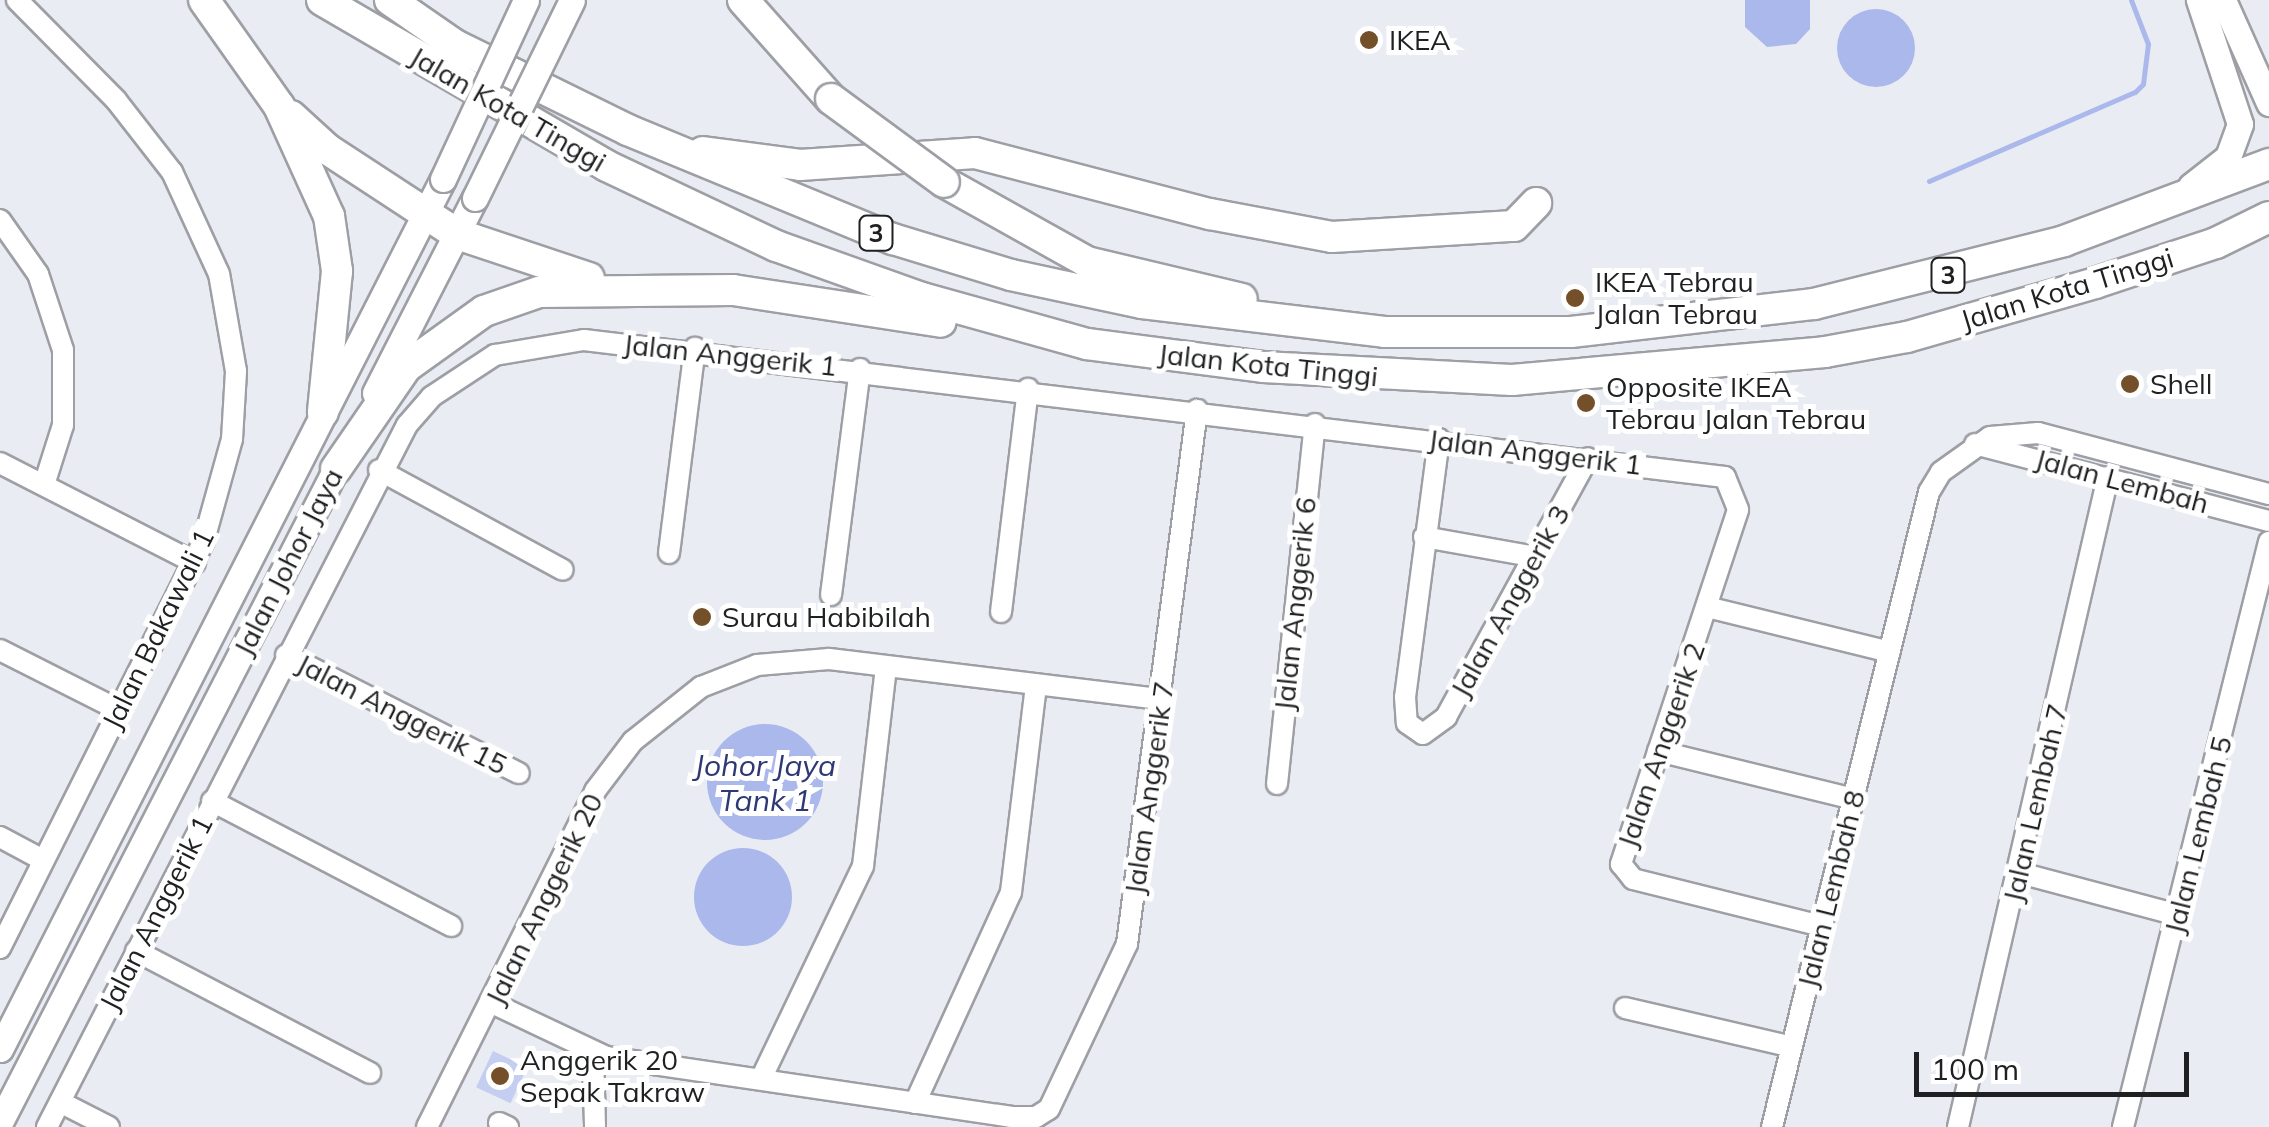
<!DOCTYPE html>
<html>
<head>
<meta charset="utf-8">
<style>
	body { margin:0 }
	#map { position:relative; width:2269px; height:1127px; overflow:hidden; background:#eaecf3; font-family:Mulish,sans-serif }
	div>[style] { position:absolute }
	.green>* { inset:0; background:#c4cef0; transform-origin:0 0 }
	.water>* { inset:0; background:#aab8eb }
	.round { border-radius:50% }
	.stream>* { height:5px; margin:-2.5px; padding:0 2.5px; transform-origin:2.5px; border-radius:2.5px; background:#aab8eb }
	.roads { filter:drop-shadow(2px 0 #9d9fa5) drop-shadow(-2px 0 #9d9fa5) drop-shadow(0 2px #9d9fa5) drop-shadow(0 -2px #9d9fa5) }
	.minor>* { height:20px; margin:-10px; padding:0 10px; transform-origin:10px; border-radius:10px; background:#fff }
	.major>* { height:25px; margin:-12.5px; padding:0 12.5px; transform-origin:12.5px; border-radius:12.5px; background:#fff }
	.highway>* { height:30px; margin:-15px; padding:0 15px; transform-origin:15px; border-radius:15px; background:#fff }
	.bridges { filter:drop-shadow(2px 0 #9d9fa5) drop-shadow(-2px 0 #9d9fa5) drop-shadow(0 2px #9d9fa5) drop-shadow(0 -2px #9d9fa5) }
	.major-bridge>* { height:25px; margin:-12.5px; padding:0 12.5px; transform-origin:12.5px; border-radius:12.5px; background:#fff }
	.highway-bridge>* { height:30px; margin:-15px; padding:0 15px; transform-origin:15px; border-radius:15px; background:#fff }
	.dots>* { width:28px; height:28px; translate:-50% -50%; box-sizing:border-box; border:5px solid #fff; border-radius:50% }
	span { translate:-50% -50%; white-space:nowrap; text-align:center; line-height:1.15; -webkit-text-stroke:10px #fff; paint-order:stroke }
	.shield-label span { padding:2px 8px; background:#fff; border:2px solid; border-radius:8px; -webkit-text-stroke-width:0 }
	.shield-label { font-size:25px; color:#1f2022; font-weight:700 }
	.poi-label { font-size:28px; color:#1f2022 }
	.left { translate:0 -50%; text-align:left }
	.street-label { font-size:28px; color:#1f2022 }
	.water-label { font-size:30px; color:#2d3874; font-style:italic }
	.scale { position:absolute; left:1914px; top:1052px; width:275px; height:45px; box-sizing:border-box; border:5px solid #1f2022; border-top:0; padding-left:12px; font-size:30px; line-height:35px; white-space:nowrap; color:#1f2022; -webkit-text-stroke:8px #fff; paint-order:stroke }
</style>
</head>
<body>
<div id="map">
	<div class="green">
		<i style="left:493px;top:1051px;width:38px;height:40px;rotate:25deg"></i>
	</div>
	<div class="water">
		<i style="clip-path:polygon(1745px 0,1810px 0,1810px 29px,1796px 44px,1767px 47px,1745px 27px)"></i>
		<i class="round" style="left:1837px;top:9px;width:78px;height:78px"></i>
		<i class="round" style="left:707px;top:724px;width:116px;height:116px"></i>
		<i class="round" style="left:694px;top:848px;width:98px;height:98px"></i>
	</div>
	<div class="stream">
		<i style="left:1929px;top:181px;width:224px;rotate:-23.4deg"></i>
		<i style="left:2135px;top:92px;width:11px;rotate:-45deg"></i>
		<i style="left:2143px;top:84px;width:40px;rotate:-82.9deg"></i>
		<i style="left:2148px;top:44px;width:47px;rotate:-111.1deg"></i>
	</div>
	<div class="roads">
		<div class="minor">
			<i style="left:0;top:220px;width:66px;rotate:54.9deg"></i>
			<i style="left:38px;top:274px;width:80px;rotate:71.8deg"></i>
			<i style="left:63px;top:350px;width:75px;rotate:90deg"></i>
			<i style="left:63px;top:425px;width:63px;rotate:107.6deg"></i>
			<i style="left:1439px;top:439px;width:260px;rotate:97.5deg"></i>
			<i style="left:1405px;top:697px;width:26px;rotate:86deg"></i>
			<i style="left:1407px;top:723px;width:19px;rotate:35deg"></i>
			<i style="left:1423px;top:734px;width:29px;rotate:-36deg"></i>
			<i style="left:1446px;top:717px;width:295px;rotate:-61.3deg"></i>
			<i style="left:1975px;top:444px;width:304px;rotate:14.7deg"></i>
			<i style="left:0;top:463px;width:219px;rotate:27.1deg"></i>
			<i style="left:379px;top:470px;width:209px;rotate:28.5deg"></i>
			<i style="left:1424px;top:537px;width:114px;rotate:10.1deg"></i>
			<i style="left:669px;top:553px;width:207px;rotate:-82.8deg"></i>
			<i style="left:831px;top:595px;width:228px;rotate:-82.7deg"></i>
			<i style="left:1707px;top:607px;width:188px;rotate:13.8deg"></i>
			<i style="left:1001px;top:612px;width:225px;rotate:-83.1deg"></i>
			<i style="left:0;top:650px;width:131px;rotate:26.8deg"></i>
			<i style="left:286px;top:655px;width:261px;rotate:26.9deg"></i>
			<i style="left:1658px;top:751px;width:201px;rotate:13.8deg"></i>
			<i style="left:1277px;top:784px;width:362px;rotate:-84deg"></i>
			<i style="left:212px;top:801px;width:270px;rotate:27.6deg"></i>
			<i style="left:0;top:837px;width:49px;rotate:28.1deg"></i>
			<i style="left:2020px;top:873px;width:163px;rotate:14.9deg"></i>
			<i style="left:0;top:948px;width:456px;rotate:-63.4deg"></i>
			<i style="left:204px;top:540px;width:105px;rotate:-74.5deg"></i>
			<i style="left:232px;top:439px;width:68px;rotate:-86.6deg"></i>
			<i style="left:236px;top:371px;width:98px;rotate:-99.9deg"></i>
			<i style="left:219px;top:274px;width:112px;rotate:-114.7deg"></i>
			<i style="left:172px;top:172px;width:91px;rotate:-127.9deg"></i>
			<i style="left:116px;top:100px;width:141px;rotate:-134.7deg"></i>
			<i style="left:136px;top:951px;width:264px;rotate:27.5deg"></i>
			<i style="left:492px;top:1003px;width:126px;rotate:25.3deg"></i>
			<i style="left:606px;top:1057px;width:409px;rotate:8.4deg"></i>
			<i style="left:1011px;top:1117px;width:25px"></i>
			<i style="left:1036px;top:1117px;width:15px;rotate:-32deg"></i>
			<i style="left:1049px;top:1109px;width:183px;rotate:-64.7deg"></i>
			<i style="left:1127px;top:944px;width:539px;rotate:-82.53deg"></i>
			<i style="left:1625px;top:1008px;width:171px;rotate:13.1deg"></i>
			<i style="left:593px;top:1054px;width:73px;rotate:88.4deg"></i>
			<i style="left:761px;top:1079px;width:236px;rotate:-64.4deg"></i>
			<i style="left:863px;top:866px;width:201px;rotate:-83.4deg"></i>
			<i style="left:60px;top:1102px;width:55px;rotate:27deg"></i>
			<i style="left:915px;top:1103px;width:232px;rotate:-65.5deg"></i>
			<i style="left:1011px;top:892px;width:209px;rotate:-83.1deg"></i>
			<i style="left:499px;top:1123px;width:10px;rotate:24deg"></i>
			<i style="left:47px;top:1127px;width:789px;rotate:-62.85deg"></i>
			<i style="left:407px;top:425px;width:37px;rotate:-49deg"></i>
			<i style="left:431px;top:397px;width:77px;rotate:-33.3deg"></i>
			<i style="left:495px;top:355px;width:90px;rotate:-9.6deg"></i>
			<i style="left:584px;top:340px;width:1149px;rotate:6.85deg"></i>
			<i style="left:1725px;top:477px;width:35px;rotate:68deg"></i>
			<i style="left:1738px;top:510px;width:373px;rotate:108.3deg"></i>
			<i style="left:1621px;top:864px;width:19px;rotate:51deg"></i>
			<i style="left:1633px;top:879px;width:195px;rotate:14deg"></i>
			<i style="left:427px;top:1127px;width:376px;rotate:-63.4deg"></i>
			<i style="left:595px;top:791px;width:63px;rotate:-52.8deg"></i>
			<i style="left:633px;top:741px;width:87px;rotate:-38.5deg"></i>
			<i style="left:701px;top:687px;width:60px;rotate:-21.4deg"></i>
			<i style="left:757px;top:665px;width:72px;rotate:-4.8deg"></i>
			<i style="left:829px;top:659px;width:334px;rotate:6.9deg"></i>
			<i style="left:1772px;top:1127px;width:654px;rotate:-76.11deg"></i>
			<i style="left:1929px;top:492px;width:23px;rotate:-59deg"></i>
			<i style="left:1941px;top:472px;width:60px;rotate:-35.5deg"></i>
			<i style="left:1990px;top:437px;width:48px;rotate:-4.8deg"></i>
			<i style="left:2038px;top:433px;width:239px;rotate:14.8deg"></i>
			<i style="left:1958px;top:1127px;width:667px;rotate:-77.01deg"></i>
			<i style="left:2123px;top:1127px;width:603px;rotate:-75.99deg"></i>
		</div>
		<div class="major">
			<i style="left:2223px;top:0;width:113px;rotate:65.9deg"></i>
			<i style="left:2191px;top:186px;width:47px;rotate:-38.1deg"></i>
			<i style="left:2228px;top:157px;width:35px;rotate:-70deg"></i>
			<i style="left:2240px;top:124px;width:131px;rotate:-108.3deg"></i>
			<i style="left:375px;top:393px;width:219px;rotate:-62.9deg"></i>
			<i style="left:0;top:1049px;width:976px;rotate:-63.02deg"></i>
			<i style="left:0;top:1122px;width:750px;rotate:-62.79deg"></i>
		</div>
		<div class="highway">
			<i style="left:204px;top:0;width:130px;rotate:54.7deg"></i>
			<i style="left:279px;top:106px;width:121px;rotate:65.6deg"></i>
			<i style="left:329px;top:216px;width:56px;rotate:81.7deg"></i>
			<i style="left:337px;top:271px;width:142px;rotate:95.7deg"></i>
			<i style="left:322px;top:0;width:330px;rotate:30.2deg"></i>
			<i style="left:607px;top:166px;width:187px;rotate:25.3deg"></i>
			<i style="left:776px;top:246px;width:155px;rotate:19.6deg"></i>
			<i style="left:922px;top:298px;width:171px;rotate:15.6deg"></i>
			<i style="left:1087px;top:344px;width:177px;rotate:7.4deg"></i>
			<i style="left:1263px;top:367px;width:249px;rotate:3deg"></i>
			<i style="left:1512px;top:380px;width:314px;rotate:-5.1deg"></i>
			<i style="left:1825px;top:352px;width:83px;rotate:-10.4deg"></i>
			<i style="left:1907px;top:337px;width:196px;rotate:-16deg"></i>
			<i style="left:2095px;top:283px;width:127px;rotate:-18.3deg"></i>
			<i style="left:2216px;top:243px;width:59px;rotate:-26.1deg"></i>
			<i style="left:390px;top:0;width:79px;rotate:34.7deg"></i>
			<i style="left:455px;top:45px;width:193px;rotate:26.2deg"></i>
			<i style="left:628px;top:130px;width:287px;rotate:22.4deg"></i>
			<i style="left:893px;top:239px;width:123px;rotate:17deg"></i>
			<i style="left:1011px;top:275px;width:134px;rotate:12.1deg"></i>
			<i style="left:1142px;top:303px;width:244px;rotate:6.8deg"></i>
			<i style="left:1384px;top:332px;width:187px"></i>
			<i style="left:1571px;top:332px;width:245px;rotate:-6.6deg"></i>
			<i style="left:1814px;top:304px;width:258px;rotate:-14.1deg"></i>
			<i style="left:2064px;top:241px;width:219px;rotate:-20.6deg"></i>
			<i style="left:743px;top:0;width:132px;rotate:48.4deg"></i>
			<i style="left:291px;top:116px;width:49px;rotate:42.5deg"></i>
			<i style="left:327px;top:149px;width:155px;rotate:33.2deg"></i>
			<i style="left:457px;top:234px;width:139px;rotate:18.4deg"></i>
			<i style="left:703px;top:152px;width:98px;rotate:7.6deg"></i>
			<i style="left:800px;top:165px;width:175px;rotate:-3.9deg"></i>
			<i style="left:975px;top:153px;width:243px;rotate:14.6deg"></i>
			<i style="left:1210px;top:214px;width:124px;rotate:10.7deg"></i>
			<i style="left:1332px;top:237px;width:182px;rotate:-3.5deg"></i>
			<i style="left:1514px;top:226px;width:32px;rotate:-46deg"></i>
			<i style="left:944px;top:182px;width:164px;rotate:29.2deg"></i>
			<i style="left:1087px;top:262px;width:159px;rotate:13.4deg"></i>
			<i style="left:336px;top:469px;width:124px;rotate:-55.5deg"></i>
			<i style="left:406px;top:367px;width:96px;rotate:-35.7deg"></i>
			<i style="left:484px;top:311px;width:58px;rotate:-19.1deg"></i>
			<i style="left:539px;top:292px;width:194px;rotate:-0.6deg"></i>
			<i style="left:733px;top:290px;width:210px;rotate:8.7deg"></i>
		</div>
	</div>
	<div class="bridges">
		<div class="major-bridge">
			<i style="left:443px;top:179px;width:197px;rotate:-65.1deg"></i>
			<i style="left:475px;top:198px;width:220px;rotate:-63.9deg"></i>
		</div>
		<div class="highway-bridge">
			<i style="left:831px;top:99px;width:140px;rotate:36.3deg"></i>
		</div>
	</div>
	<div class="dots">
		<i style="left:1369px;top:40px;background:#74502a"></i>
		<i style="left:1575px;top:298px;background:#74502a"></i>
		<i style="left:2130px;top:384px;background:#74502a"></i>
		<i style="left:1586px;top:403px;background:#74502a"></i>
		<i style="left:702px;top:617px;background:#74502a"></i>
		<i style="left:500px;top:1076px;background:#74502a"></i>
	</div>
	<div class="shield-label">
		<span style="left:876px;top:233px">3</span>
		<span style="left:1948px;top:275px">3</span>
	</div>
	<div class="poi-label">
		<span class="left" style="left:1389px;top:40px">IKEA</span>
		<span class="left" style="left:1595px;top:298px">IKEA Tebrau<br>Jalan Tebrau</span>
		<span class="left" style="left:2150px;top:384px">Shell</span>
		<span class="left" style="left:1606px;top:403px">Opposite IKEA<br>Tebrau Jalan Tebrau</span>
		<span class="left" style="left:722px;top:617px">Surau Habibilah</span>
		<span class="left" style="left:520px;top:1076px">Anggerik 20<br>Sepak Takraw</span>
	</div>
	<div class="street-label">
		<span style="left:508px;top:109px;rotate:30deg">Jalan Kota Tinggi</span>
		<span style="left:2067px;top:289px;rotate:-17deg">Jalan Kota Tinggi</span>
		<span style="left:730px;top:355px;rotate:6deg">Jalan Anggerik 1</span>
		<span style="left:1268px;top:365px;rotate:6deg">Jalan Kota Tinggi</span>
		<span style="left:1535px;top:452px;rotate:7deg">Jalan Anggerik 1</span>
		<span style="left:2122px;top:481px;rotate:15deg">Jalan Lembah</span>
		<span style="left:288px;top:562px;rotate:-63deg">Jalan Johor Jaya</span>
		<span style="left:1510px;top:601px;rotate:-61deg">Jalan Anggerik 3</span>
		<span style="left:1295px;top:604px;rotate:-84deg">Jalan Anggerik 6</span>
		<span style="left:158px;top:629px;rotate:-64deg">Jalan Bakawali 1</span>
		<span style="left:402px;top:714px;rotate:27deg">Jalan Anggerik 15</span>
		<span style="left:1661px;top:745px;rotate:-71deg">Jalan Anggerik 2</span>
		<span style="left:1149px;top:788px;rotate:-82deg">Jalan Anggerik 7</span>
		<span style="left:2035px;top:803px;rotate:-77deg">Jalan Lembah 7</span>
		<span style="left:2198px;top:835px;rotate:-76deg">Jalan Lembah 5</span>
		<span style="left:1831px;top:889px;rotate:-76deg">Jalan Lembah 8</span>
		<span style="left:544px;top:899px;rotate:-64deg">Jalan Anggerik 20</span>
		<span style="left:156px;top:913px;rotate:-63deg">Jalan Anggerik 1</span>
	</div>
	<div class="water-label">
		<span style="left:765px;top:782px">Johor Jaya<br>Tank 1</span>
	</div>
	<div class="scale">100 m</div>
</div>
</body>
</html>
